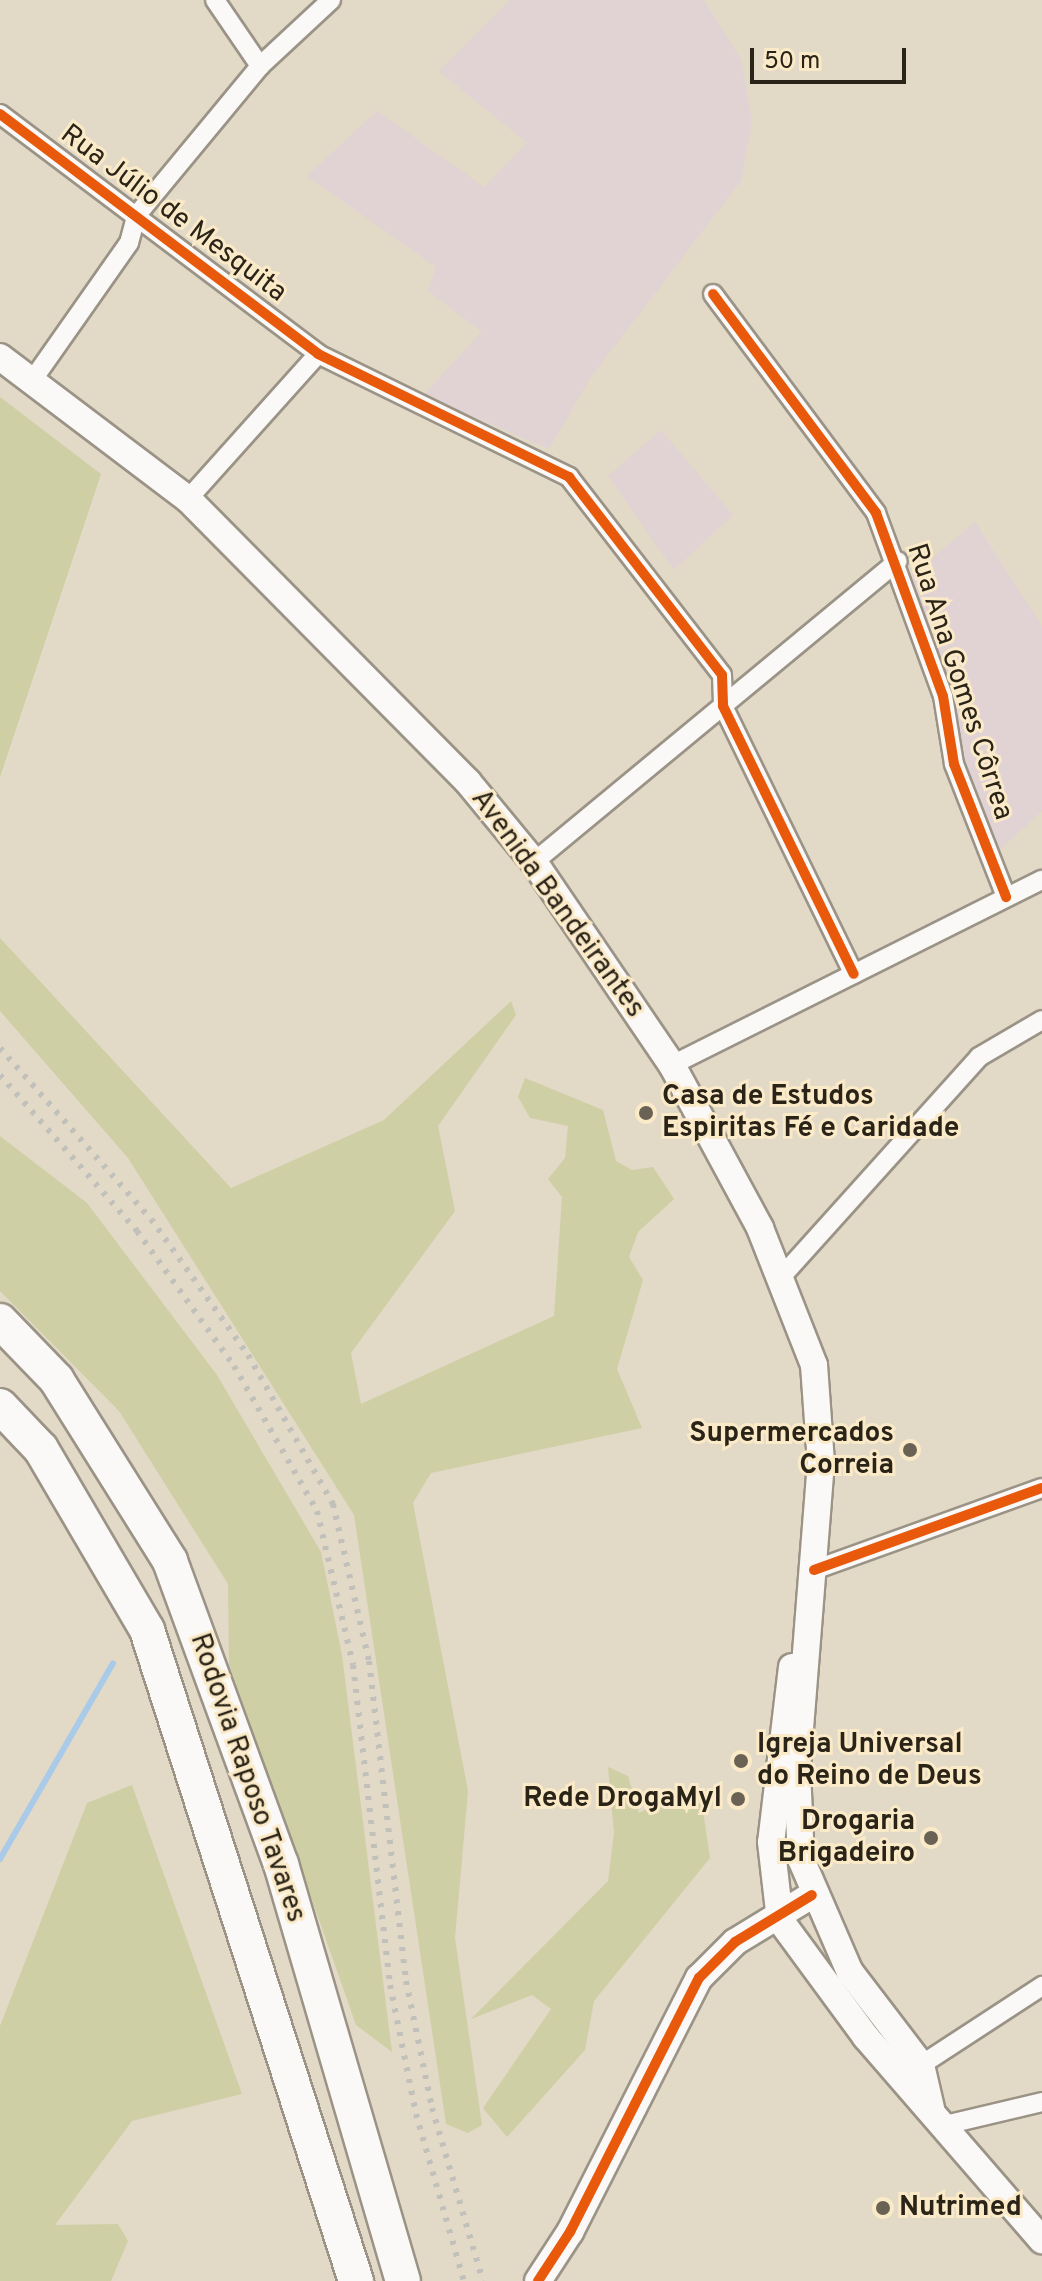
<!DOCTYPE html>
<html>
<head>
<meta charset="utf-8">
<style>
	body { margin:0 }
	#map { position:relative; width:1042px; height:2281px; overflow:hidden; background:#e2d9c7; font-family:Overpass,sans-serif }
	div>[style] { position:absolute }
	.education>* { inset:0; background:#e1d3d4 }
	.green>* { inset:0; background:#cfcfa6 }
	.stream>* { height:6px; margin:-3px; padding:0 3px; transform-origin:3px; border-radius:3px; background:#a9cae8 }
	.roads { filter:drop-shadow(2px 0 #9a9386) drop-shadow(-2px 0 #9a9386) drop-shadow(0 2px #9a9386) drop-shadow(0 -2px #9a9386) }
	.street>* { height:18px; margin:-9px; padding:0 9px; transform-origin:9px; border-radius:9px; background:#fbf9f7 }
	.secondary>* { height:26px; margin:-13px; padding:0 13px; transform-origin:13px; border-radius:13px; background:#fbf9f7 }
	.highway>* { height:34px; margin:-17px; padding:0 17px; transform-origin:17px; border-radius:17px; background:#fbf9f7 }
	.rail>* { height:6px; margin-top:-3px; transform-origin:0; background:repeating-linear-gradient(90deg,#c2c0bb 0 4px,transparent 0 12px) }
	.cycleway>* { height:10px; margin:-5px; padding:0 5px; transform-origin:5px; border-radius:5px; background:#e8590c }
	.dots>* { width:22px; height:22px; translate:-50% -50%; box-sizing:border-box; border:4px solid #fbeac8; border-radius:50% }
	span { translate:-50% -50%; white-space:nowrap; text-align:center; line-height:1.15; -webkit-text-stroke:6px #fbeac8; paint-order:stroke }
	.street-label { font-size:28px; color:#2a2317 }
	.poi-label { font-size:28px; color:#2a2317; font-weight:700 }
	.left { translate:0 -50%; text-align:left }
	.right { translate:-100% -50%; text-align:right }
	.scale { position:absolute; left:750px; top:48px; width:156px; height:36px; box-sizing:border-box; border:4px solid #2a2317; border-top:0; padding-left:10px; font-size:24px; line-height:28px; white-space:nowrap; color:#2a2317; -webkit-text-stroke:6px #fbeac8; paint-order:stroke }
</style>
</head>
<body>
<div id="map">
	<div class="education">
		<i style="clip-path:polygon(510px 0,704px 0,741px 60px,752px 121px,741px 181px,591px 377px,549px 449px,423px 395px,482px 332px,428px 291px,436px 267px,307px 176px,377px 111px,484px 187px,527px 143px,439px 71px)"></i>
		<i style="clip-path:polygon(661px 430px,733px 515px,674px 570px,608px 476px)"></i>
		<i style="clip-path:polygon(975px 522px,1042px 626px,1042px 811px,995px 854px,961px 765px,949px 693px,911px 576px)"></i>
	</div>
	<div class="green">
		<i style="clip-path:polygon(0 397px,101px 474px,0 777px)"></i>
		<i style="clip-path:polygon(0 938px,231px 1188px,384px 1120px,511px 1001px,516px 1015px,438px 1126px,455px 1211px,351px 1353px,361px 1404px,554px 1316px,562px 1197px,548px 1179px,565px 1158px,568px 1126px,530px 1118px,518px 1097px,525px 1078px,603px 1110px,616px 1161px,632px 1170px,653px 1167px,674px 1199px,638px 1232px,629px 1257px,643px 1280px,617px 1369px,642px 1428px,431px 1473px,413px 1503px,468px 1791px,455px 1938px,482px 2125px,468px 2133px,446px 2124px,354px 1515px,128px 1158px,0 1011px)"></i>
		<i style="clip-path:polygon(0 1136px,87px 1203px,217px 1375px,321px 1552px,342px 1655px,392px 2052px,356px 2025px,229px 1664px,228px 1584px,119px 1411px,0 1291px)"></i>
		<i style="clip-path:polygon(608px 1767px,628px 1776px,639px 1813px,672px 1795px,702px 1804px,710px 1858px,594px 2001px,585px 2050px,507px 2137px,483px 2108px,551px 2009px,532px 1995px,471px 2019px,608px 1881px,614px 1833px)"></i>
		<i style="clip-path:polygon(132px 1785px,242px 2094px,132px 2121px,55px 2225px,118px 2224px,128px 2241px,111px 2281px,0 2281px,0 2026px,87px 1803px)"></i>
	</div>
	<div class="stream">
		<i style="left:0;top:1859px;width:226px;rotate:-60deg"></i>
	</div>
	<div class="roads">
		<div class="street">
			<i style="left:215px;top:0;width:80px;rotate:55.7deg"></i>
			<i style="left:0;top:114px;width:398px;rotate:37deg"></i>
			<i style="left:318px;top:354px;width:280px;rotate:26.1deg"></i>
			<i style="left:569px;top:477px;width:250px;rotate:52.3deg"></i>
			<i style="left:722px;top:675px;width:31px;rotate:88deg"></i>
			<i style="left:723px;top:706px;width:298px;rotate:64deg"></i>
			<i style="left:713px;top:294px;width:273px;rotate:53.3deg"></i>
			<i style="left:876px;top:513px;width:195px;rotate:69.9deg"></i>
			<i style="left:943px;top:696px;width:69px;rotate:80.8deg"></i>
			<i style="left:954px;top:764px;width:143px;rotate:68.6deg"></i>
			<i style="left:34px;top:378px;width:165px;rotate:-54.9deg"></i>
			<i style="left:129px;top:243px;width:28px;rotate:-75deg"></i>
			<i style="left:136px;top:216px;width:195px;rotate:-50.4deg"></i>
			<i style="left:260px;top:66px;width:97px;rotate:-42.9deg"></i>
			<i style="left:188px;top:499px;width:195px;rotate:-48.1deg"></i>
			<i style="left:534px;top:862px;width:472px;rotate:-39.6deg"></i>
			<i style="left:672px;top:1065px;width:414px;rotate:-26.6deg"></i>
			<i style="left:783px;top:1275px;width:293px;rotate:-48deg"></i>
			<i style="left:979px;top:1057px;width:73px;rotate:-30.4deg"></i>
			<i style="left:814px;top:1570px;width:242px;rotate:-19.8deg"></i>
			<i style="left:921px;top:2065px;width:145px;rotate:-33.1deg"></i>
			<i style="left:945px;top:2125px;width:100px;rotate:-13.3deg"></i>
		</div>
		<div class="secondary">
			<i style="left:0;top:357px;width:236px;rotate:37.1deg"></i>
			<i style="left:188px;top:499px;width:398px;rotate:45.3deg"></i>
			<i style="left:468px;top:782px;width:104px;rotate:50.5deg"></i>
			<i style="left:534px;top:862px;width:245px;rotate:55.8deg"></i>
			<i style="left:672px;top:1065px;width:185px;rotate:61.6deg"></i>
			<i style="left:760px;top:1228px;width:147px;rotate:68.5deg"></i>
			<i style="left:814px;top:1365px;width:97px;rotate:85.9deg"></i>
			<i style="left:821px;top:1462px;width:308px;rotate:94.5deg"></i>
			<i style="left:797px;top:1769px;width:90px;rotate:87.5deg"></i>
			<i style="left:801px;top:1859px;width:123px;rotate:66.6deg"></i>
			<i style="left:850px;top:1972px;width:117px;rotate:52.6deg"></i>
			<i style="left:921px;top:2065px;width:44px;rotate:76.9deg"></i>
			<i style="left:792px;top:1667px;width:176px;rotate:96.8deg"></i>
			<i style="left:771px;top:1842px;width:79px;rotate:83.4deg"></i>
			<i style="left:780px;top:1920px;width:145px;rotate:53.7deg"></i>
			<i style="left:866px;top:2037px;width:269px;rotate:49.1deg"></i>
			<i style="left:538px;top:2281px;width:59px;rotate:-56.9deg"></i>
			<i style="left:570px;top:2232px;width:285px;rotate:-63.1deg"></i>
			<i style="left:699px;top:1978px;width:51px;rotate:-45deg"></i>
			<i style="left:735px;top:1942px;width:90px;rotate:-31.4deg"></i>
		</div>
		<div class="highway">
			<i style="left:0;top:1321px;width:81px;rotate:46deg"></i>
			<i style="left:56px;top:1379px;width:215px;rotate:57.9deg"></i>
			<i style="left:170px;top:1561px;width:323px;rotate:69.9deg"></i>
			<i style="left:281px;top:1864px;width:434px;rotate:73.7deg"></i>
			<i style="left:0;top:1406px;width:59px;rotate:46.4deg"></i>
			<i style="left:41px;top:1449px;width:210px;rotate:59.6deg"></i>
			<i style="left:147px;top:1630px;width:684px;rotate:72.2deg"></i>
		</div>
	</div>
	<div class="rail">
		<i style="left:0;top:1048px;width:228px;rotate:48.6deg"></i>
		<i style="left:151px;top:1219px;width:167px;rotate:54.5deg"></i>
		<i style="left:248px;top:1355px;width:172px;rotate:60.3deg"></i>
		<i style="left:333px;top:1504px;width:161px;rotate:77.1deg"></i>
		<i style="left:369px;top:1661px;width:322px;rotate:83.4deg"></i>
		<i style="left:406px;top:1981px;width:130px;rotate:78.4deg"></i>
		<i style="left:432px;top:2108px;width:180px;rotate:73.6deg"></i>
		<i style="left:0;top:1075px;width:208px;rotate:48.7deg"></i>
		<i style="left:137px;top:1231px;width:166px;rotate:54.3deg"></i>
		<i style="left:234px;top:1366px;width:167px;rotate:60.2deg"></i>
		<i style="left:317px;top:1511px;width:158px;rotate:76.8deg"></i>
		<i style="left:353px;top:1665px;width:322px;rotate:83.4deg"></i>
		<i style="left:390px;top:1985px;width:132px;rotate:78.6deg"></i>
		<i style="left:416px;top:2114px;width:174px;rotate:74deg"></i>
	</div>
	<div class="cycleway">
		<i style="left:0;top:114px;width:398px;rotate:37deg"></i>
		<i style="left:318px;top:354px;width:280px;rotate:26.1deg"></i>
		<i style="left:569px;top:477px;width:250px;rotate:52.3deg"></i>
		<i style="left:722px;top:675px;width:31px;rotate:88deg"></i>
		<i style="left:723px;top:706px;width:298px;rotate:64deg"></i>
		<i style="left:713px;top:294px;width:273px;rotate:53.3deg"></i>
		<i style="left:876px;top:513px;width:195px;rotate:69.9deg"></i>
		<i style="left:943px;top:696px;width:69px;rotate:80.8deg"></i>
		<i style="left:954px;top:764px;width:143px;rotate:68.6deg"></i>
		<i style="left:814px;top:1570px;width:242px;rotate:-19.8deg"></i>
		<i style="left:538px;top:2281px;width:59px;rotate:-56.9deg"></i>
		<i style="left:570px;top:2232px;width:285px;rotate:-63.1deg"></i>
		<i style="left:699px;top:1978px;width:51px;rotate:-45deg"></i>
		<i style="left:735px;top:1942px;width:90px;rotate:-31.4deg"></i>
	</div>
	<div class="dots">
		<i style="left:646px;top:1113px;background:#6a6355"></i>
		<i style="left:910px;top:1450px;background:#6a6355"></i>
		<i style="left:741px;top:1761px;background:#6a6355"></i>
		<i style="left:738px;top:1799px;background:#6a6355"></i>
		<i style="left:931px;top:1838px;background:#6a6355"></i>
		<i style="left:883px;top:2208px;background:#6a6355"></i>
	</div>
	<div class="street-label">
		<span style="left:173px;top:214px;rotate:37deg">Rua Júlio de Mesquita</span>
		<span style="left:959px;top:682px;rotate:72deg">Rua Ana Gomes Côrrea</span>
		<span style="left:557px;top:904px;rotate:54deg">Avenida Bandeirantes</span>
		<span style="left:247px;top:1778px;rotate:71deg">Rodovia Raposo Tavares</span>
	</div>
	<div class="poi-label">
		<span class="left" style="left:662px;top:1113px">Casa de Estudos<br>Espiritas Fé e Caridade</span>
		<span class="right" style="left:894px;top:1450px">Supermercados<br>Correia</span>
		<span class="left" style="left:757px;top:1761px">Igreja Universal<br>do Reino de Deus</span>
		<span class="right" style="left:722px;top:1799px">Rede DrogaMyl</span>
		<span class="right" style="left:915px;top:1838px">Drogaria<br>Brigadeiro</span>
		<span class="left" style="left:899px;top:2208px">Nutrimed</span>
	</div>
	<div class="scale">50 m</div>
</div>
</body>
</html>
